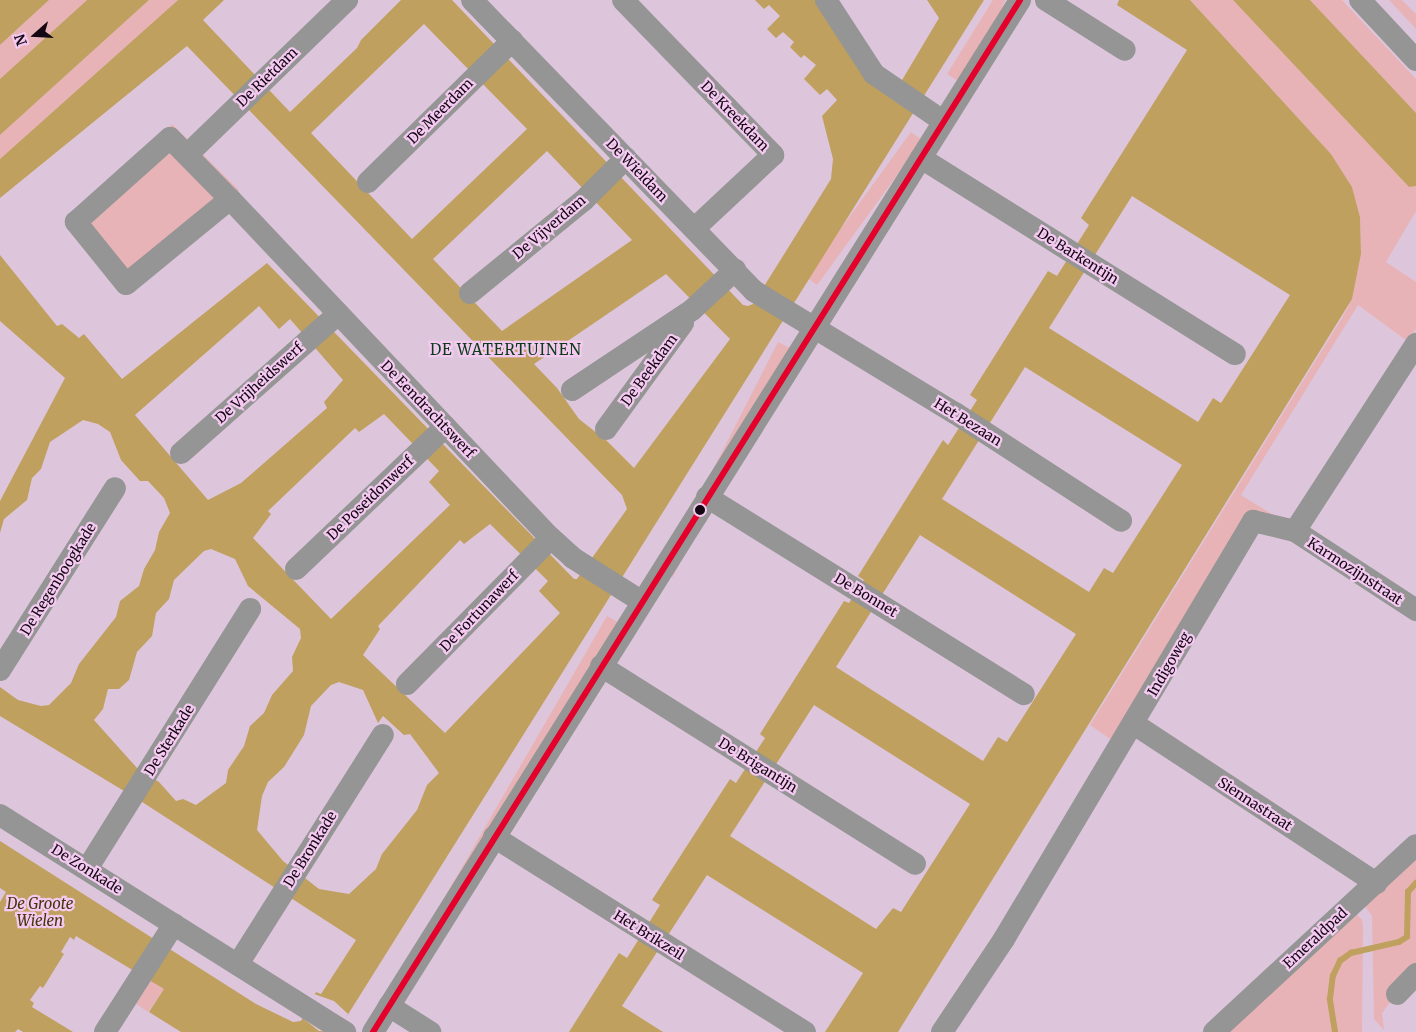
<!DOCTYPE html>
<html>
<head>
<meta charset="utf-8">
<style>
	body { margin:0 }
	#map { position:relative; width:1416px; height:1032px; overflow:hidden; background:#ddc6db; font-family:Merriweather,serif }
	div>[style] { position:absolute }
	.green>* { inset:0; background:#e8b3b6; transform-origin:0 0 }
	.water>* { inset:0; background:#bfa05e }
	.pier>* { inset:0; background:#ddc6db }
	.stream>* { height:5.5px; margin:-2.75px; padding:0 2.75px; transform-origin:2.75px; border-radius:2.75px; background:#bfa05e }
	.street>* { height:22px; margin:-11px; padding:0 11px; transform-origin:11px; border-radius:11px; background:#949594 }
	.bus-1>* { height:6px; margin:-3px; padding:0 3px; transform-origin:3px; border-radius:3px; background:#e4002b }
	.dots>* { width:14px; height:14px; translate:-50% -50%; box-sizing:border-box; border:2px solid #f4caf1; border-radius:50% }
	span { translate:-50% -50%; white-space:nowrap; text-align:center; line-height:1.15; -webkit-text-stroke:4.5px #f4caf1; paint-order:stroke }
	.street-label { font-size:14px; color:#140713 }
	.neighbourhood-label { font-size:15px; color:#0b3c18; letter-spacing:1px }
	.water-label { font-size:15px; color:#44350b; font-style:italic }
	.north { position:absolute; left:10px; top:10px; width:50px; height:50px; -webkit-text-stroke:4px #f4caf1; paint-order:stroke; rotate:251deg; font-size:14px; font-weight:700; line-height:20px; text-align:center; color:#140713 }
	.north::after { content:''; display:block; margin:auto; width:18px; height:22px; background:#140713; clip-path:polygon(50% 0,100% 100%,50% 72%,0 100%) }
</style>
</head>
<body>
<div id="map">
	<div class="green">
		<i style="clip-path:polygon(49px 0,87px 0,0 79px,0 45px)"></i>
		<i style="clip-path:polygon(149px 0,178px 0,0 159px,0 135px)"></i>
		<i style="clip-path:polygon(993px 0,1005px 0,995px 25px,959px 82px,947px 74px)"></i>
		<i style="clip-path:polygon(1190px 0,1233px 0,1409px 187px,1416px 186px,1416px 211px,1386px 262px,1416px 282px,1416px 329px,1407px 341px,1358px 305px,1241px 495px,1275px 516px,1260px 516px,1113px 741px,1090px 725px,1342px 318px,1352px 299px,1361px 254px,1360px 217px,1352px 187px,1331px 154px)"></i>
		<i style="clip-path:polygon(1310px 0,1342px 0,1416px 79px,1416px 113px)"></i>
		<i style="clip-path:polygon(1389px 0,1402px 0,1416px 14px,1416px 29px)"></i>
		<i style="clip-path:polygon(172px 124px,239px 190px,117px 286px,64px 222px)"></i>
		<i style="left:911px;top:132px;width:14px;height:179px;rotate:36deg"></i>
		<i style="left:778px;top:342px;width:13px;height:257px;rotate:27deg"></i>
		<i style="left:607px;top:616px;width:14px;height:457px;rotate:30deg"></i>
		<i style="clip-path:polygon(1416px 852px,1416px 968px,1382px 1013px,1384px 1030px,1374px 1019px,1372px 916px,1363px 903px)"></i>
		<i style="clip-path:polygon(1354px 911px,1362px 920px,1363px 928px,1362px 1032px,1226px 1032px)"></i>
		<i style="left:151px;top:980px;width:16px;height:28px;rotate:35deg"></i>
	</div>
	<div class="water">
		<i style="clip-path:polygon(0 0,49px 0,0 45px)"></i>
		<i style="clip-path:polygon(87px 0,149px 0,0 135px,0 79px)"></i>
		<i style="clip-path:polygon(evenodd,178px 0,224px 0,203px 20px,290px 112px,357px 48px,361px 40px,401px 0,452px 0,743px 305px,748px 306px,753px 304px,831px 179px,833px 159px,822px 116px,837px 100px,827px 89px,820px 95px,804px 79px,816px 65px,804px 55px,801px 58px,790px 47px,794px 42px,783px 32px,776px 38px,767px 29px,780px 16px,769px 5px,764px 9px,755px 0,816px 0,892px 97px,939px 18px,927px 0,984px 0,337px 1032px,181px 1032px,149px 1012px,164px 989px,76px 936px,74px 940px,70px 937px,61px 952px,64px 954px,43px 988px,40px 986px,30px 1000px,34px 1003px,32px 1007px,73px 1032px,23px 1032px,18px 1029px,15px 1032px,0 1032px,0 902px,6px 892px,0 888px,0 841px,256px 1004px,293px 1022px,301px 1021px,316px 992px,321px 994px,356px 940px,139px 800px,0 716px,0 687px,18px 700px,41px 706px,49px 705px,71px 683px,79px 664px,116px 617px,120px 601px,139px 586px,144px 569px,155px 550px,159px 532px,170px 513px,164px 498px,148px 481px,140px 481px,121px 460px,110px 432px,98px 424px,83px 420px,50px 442px,41px 469px,32px 478px,27px 500px,4px 519px,0 533px,0 501px,65px 378px,0 321px,0 255px,57px 326px,62px 324px,79px 338px,84px 334px,122px 379px,267px 263px,574px 579px,577px 579px,627px 509px,622px 495px,187px 46px,0 198px,0 159px,178px 0,424px 24px,527px 129px,412px 239px,311px 133px,424px 24px,178px 0,547px 151px,632px 240px,502px 331px,433px 259px,547px 151px,178px 0,666px 274px,730px 339px,634px 468px,607px 441px,579px 419px,557px 388px,534px 364px,666px 274px,178px 0,259px 306px,279px 329px,290px 319px,343px 380px,324px 402px,327px 408px,241px 483px,208px 500px,135px 415px,259px 306px,178px 0,384px 414px,439px 471px,429px 482px,450px 505px,331px 619px,253px 538px,271px 514px,268px 511px,355px 428px,359px 432px,384px 414px,178px 0,490px 524px,548px 581px,539px 591px,560px 613px,445px 733px,363px 655px,380px 629px,378px 626px,460px 540px,464px 544px,490px 524px,178px 0,211px 549px,235px 559px,248px 586px,300px 629px,301px 638px,292px 657px,293px 671px,272px 695px,264px 713px,250px 726px,244px 746px,228px 770px,226px 783px,196px 805px,183px 799px,176px 801px,159px 782px,137px 768px,94px 720px,103px 709px,108px 689px,119px 689px,129px 680px,137px 652px,152px 636px,156px 613px,169px 599px,174px 580px,204px 551px,211px 549px,178px 0,339px 682px,363px 690px,378px 723px,383px 716px,404px 735px,410px 734px,439px 773px,427px 785px,417px 810px,382px 854px,376px 869px,349px 894px,319px 889px,283px 861px,257px 830px,262px 796px,268px 782px,284px 767px,304px 735px,311px 706px,331px 685px,339px 682px)"></i>
		<i style="clip-path:polygon(evenodd,1119px 0,1190px 0,1331px 154px,1352px 187px,1360px 217px,1361px 254px,1352px 299px,898px 1032px,825px 1032px,863px 973px,707px 875px,622px 1006px,663px 1032px,569px 1032px,619px 953px,627px 958px,660px 905px,652px 900px,730px 779px,736px 783px,765px 738px,760px 734px,844px 601px,849px 603px,864px 580px,858px 576px,943px 440px,948px 445px,977px 400px,970px 395px,1048px 271px,1057px 276px,1089px 225px,1081px 218px,1187px 50px,1117px 5px,1119px 0,1132px 196px,1290px 295px,1221px 403px,1213px 398px,1198px 422px,1049px 328px,1132px 196px,1119px 0,1025px 367px,1182px 465px,1113px 573px,1104px 568px,1089px 592px,942px 499px,1025px 367px,1119px 0,920px 535px,1076px 634px,1007px 742px,998px 737px,983px 761px,836px 667px,920px 535px,1119px 0,814px 705px,970px 804px,901px 912px,893px 908px,876px 929px,730px 836px,814px 705px)"></i>
		<i style="clip-path:polygon(1233px 0,1310px 0,1416px 113px,1416px 186px,1409px 187px)"></i>
	</div>
	<div class="pier">
		<i style="clip-path:polygon(314px 994px,334px 1001px,348px 1014px,340px 1032px,319px 1031px,300px 1016px)"></i>
	</div>
	<div class="stream">
		<i style="left:1335px;top:1032px;width:33px;rotate:-99deg"></i>
		<i style="left:1330px;top:999px;width:23px;rotate:-83deg"></i>
		<i style="left:1333px;top:976px;width:17px;rotate:-65deg"></i>
		<i style="left:1340px;top:961px;width:14px;rotate:-36deg"></i>
		<i style="left:1351px;top:953px;width:49px;rotate:-12.9deg"></i>
		<i style="left:1399px;top:942px;width:9px;rotate:-32deg"></i>
		<i style="left:1407px;top:937px;width:45px;rotate:-88.7deg"></i>
		<i style="left:1408px;top:892px;width:12px;rotate:-48deg"></i>
	</div>
	<div class="street">
		<i style="left:472px;top:0;width:405px;rotate:45.9deg"></i>
		<i style="left:754px;top:291px;width:235px;rotate:31.3deg"></i>
		<i style="left:955px;top:413px;width:198px;rotate:33deg"></i>
		<i style="left:623px;top:0;width:216px;rotate:45.9deg"></i>
		<i style="left:773px;top:155px;width:108px;rotate:136.9deg"></i>
		<i style="left:826px;top:0;width:88px;rotate:57deg"></i>
		<i style="left:874px;top:74px;width:83px;rotate:34.3deg"></i>
		<i style="left:1046px;top:0;width:93px;rotate:32.3deg"></i>
		<i style="left:1360px;top:0;width:82px;rotate:47deg"></i>
		<i style="left:187px;top:155px;width:223px;rotate:-44.1deg"></i>
		<i style="left:921px;top:158px;width:370px;rotate:32deg"></i>
		<i style="left:368px;top:182px;width:202px;rotate:-44.4deg"></i>
		<i style="left:230px;top:199px;width:134px;rotate:140.7deg"></i>
		<i style="left:126px;top:284px;width:80px;rotate:-128.9deg"></i>
		<i style="left:76px;top:222px;width:126px;rotate:-41.8deg"></i>
		<i style="left:170px;top:138px;width:86px;rotate:45.5deg"></i>
		<i style="left:230px;top:199px;width:467px;rotate:46.6deg"></i>
		<i style="left:551px;top:538px;width:30px;rotate:42deg"></i>
		<i style="left:573px;top:558px;width:80px;rotate:32.3deg"></i>
		<i style="left:470px;top:293px;width:147px;rotate:-39.2deg"></i>
		<i style="left:584px;top:200px;width:59px;rotate:-45deg"></i>
		<i style="left:572px;top:390px;width:144px;rotate:-33.7deg"></i>
		<i style="left:692px;top:310px;width:59px;rotate:-42.9deg"></i>
		<i style="left:606px;top:429px;width:131px;rotate:-54deg"></i>
		<i style="left:181px;top:453px;width:210px;rotate:-41.5deg"></i>
		<i style="left:707px;top:497px;width:373px;rotate:31.9deg"></i>
		<i style="left:1295px;top:531px;width:145px;rotate:33.1deg"></i>
		<i style="left:296px;top:569px;width:206px;rotate:-43.6deg"></i>
		<i style="left:601px;top:666px;width:371px;rotate:32.2deg"></i>
		<i style="left:0;top:670px;width:215px;rotate:-57.7deg"></i>
		<i style="left:407px;top:684px;width:205px;rotate:-45.4deg"></i>
		<i style="left:1134px;top:724px;width:290px;rotate:33.3deg"></i>
		<i style="left:0;top:815px;width:408px;rotate:32.2deg"></i>
		<i style="left:494px;top:837px;width:367px;rotate:32.1deg"></i>
		<i style="left:87px;top:869px;width:307px;rotate:-57.9deg"></i>
		<i style="left:238px;top:964px;width:271px;rotate:-57.7deg"></i>
		<i style="left:1397px;top:994px;width:28px;rotate:-46deg"></i>
		<i style="left:389px;top:1006px;width:49px;rotate:32.4deg"></i>
		<i style="left:105px;top:1032px;width:128px;rotate:-57.4deg"></i>
		<i style="left:373px;top:1032px;width:1218px;rotate:-57.91deg"></i>
		<i style="left:942px;top:1032px;width:112px;rotate:-56.3deg"></i>
		<i style="left:1004px;top:939px;width:487px;rotate:-59.2deg"></i>
		<i style="left:1253px;top:521px;width:43px;rotate:13.4deg"></i>
		<i style="left:1295px;top:531px;width:223px;rotate:-57.1deg"></i>
		<i style="left:1214px;top:1032px;width:275px;rotate:-42.8deg"></i>
	</div>
	<div class="bus-1">
		<i style="left:373px;top:1032px;width:1218px;rotate:-57.91deg"></i>
	</div>
	<div class="dots">
		<i style="left:700px;top:510px;background:#140713"></i>
	</div>
	<div class="street-label">
		<span style="left:267px;top:77px;rotate:-44deg">De Rietdam</span>
		<span style="left:440px;top:111px;rotate:-45deg">De Meerdam</span>
		<span style="left:735px;top:116px;rotate:46deg">De Kreekdam</span>
		<span style="left:637px;top:170px;rotate:46deg">De Wieldam</span>
		<span style="left:549px;top:227px;rotate:-40deg">De Vijverdam</span>
		<span style="left:1078px;top:256px;rotate:32deg">De Barkentijn</span>
		<span style="left:649px;top:370px;rotate:-54deg">De Beekdam</span>
		<span style="left:259px;top:383px;rotate:-42deg">De Vrijheidswerf</span>
		<span style="left:428px;top:409px;rotate:46deg">De Eendrachtswerf</span>
		<span style="left:968px;top:422px;rotate:32deg">Het Bezaan</span>
		<span style="left:370px;top:498px;rotate:-44deg">De Poseidonwerf</span>
		<span style="left:1355px;top:571px;rotate:33deg">Karmozijnstraat</span>
		<span style="left:58px;top:579px;rotate:-58deg">De Regenboogkade</span>
		<span style="left:866px;top:595px;rotate:31deg">De Bonnet</span>
		<span style="left:479px;top:611px;rotate:-46deg">De Fortunawerf</span>
		<span style="left:1169px;top:664px;rotate:-60deg">Indigoweg</span>
		<span style="left:169px;top:740px;rotate:-58deg">De Sterkade</span>
		<span style="left:758px;top:765px;rotate:32deg">De Brigantijn</span>
		<span style="left:1255px;top:804px;rotate:33deg">Siennastraat</span>
		<span style="left:310px;top:849px;rotate:-58deg">De Bronkade</span>
		<span style="left:87px;top:869px;rotate:32deg">De Zonkade</span>
		<span style="left:649px;top:935px;rotate:32deg">Het Brikzeil</span>
		<span style="left:1315px;top:938px;rotate:-43deg">Emeraldpad</span>
	</div>
	<div class="neighbourhood-label">
		<span style="left:506px;top:350px">DE WATERTUINEN</span>
	</div>
	<div class="water-label">
		<span style="left:40px;top:912px">De Groote<br>Wielen</span>
	</div>
	<div class="north">N</div>
</div>
</body>
</html>
